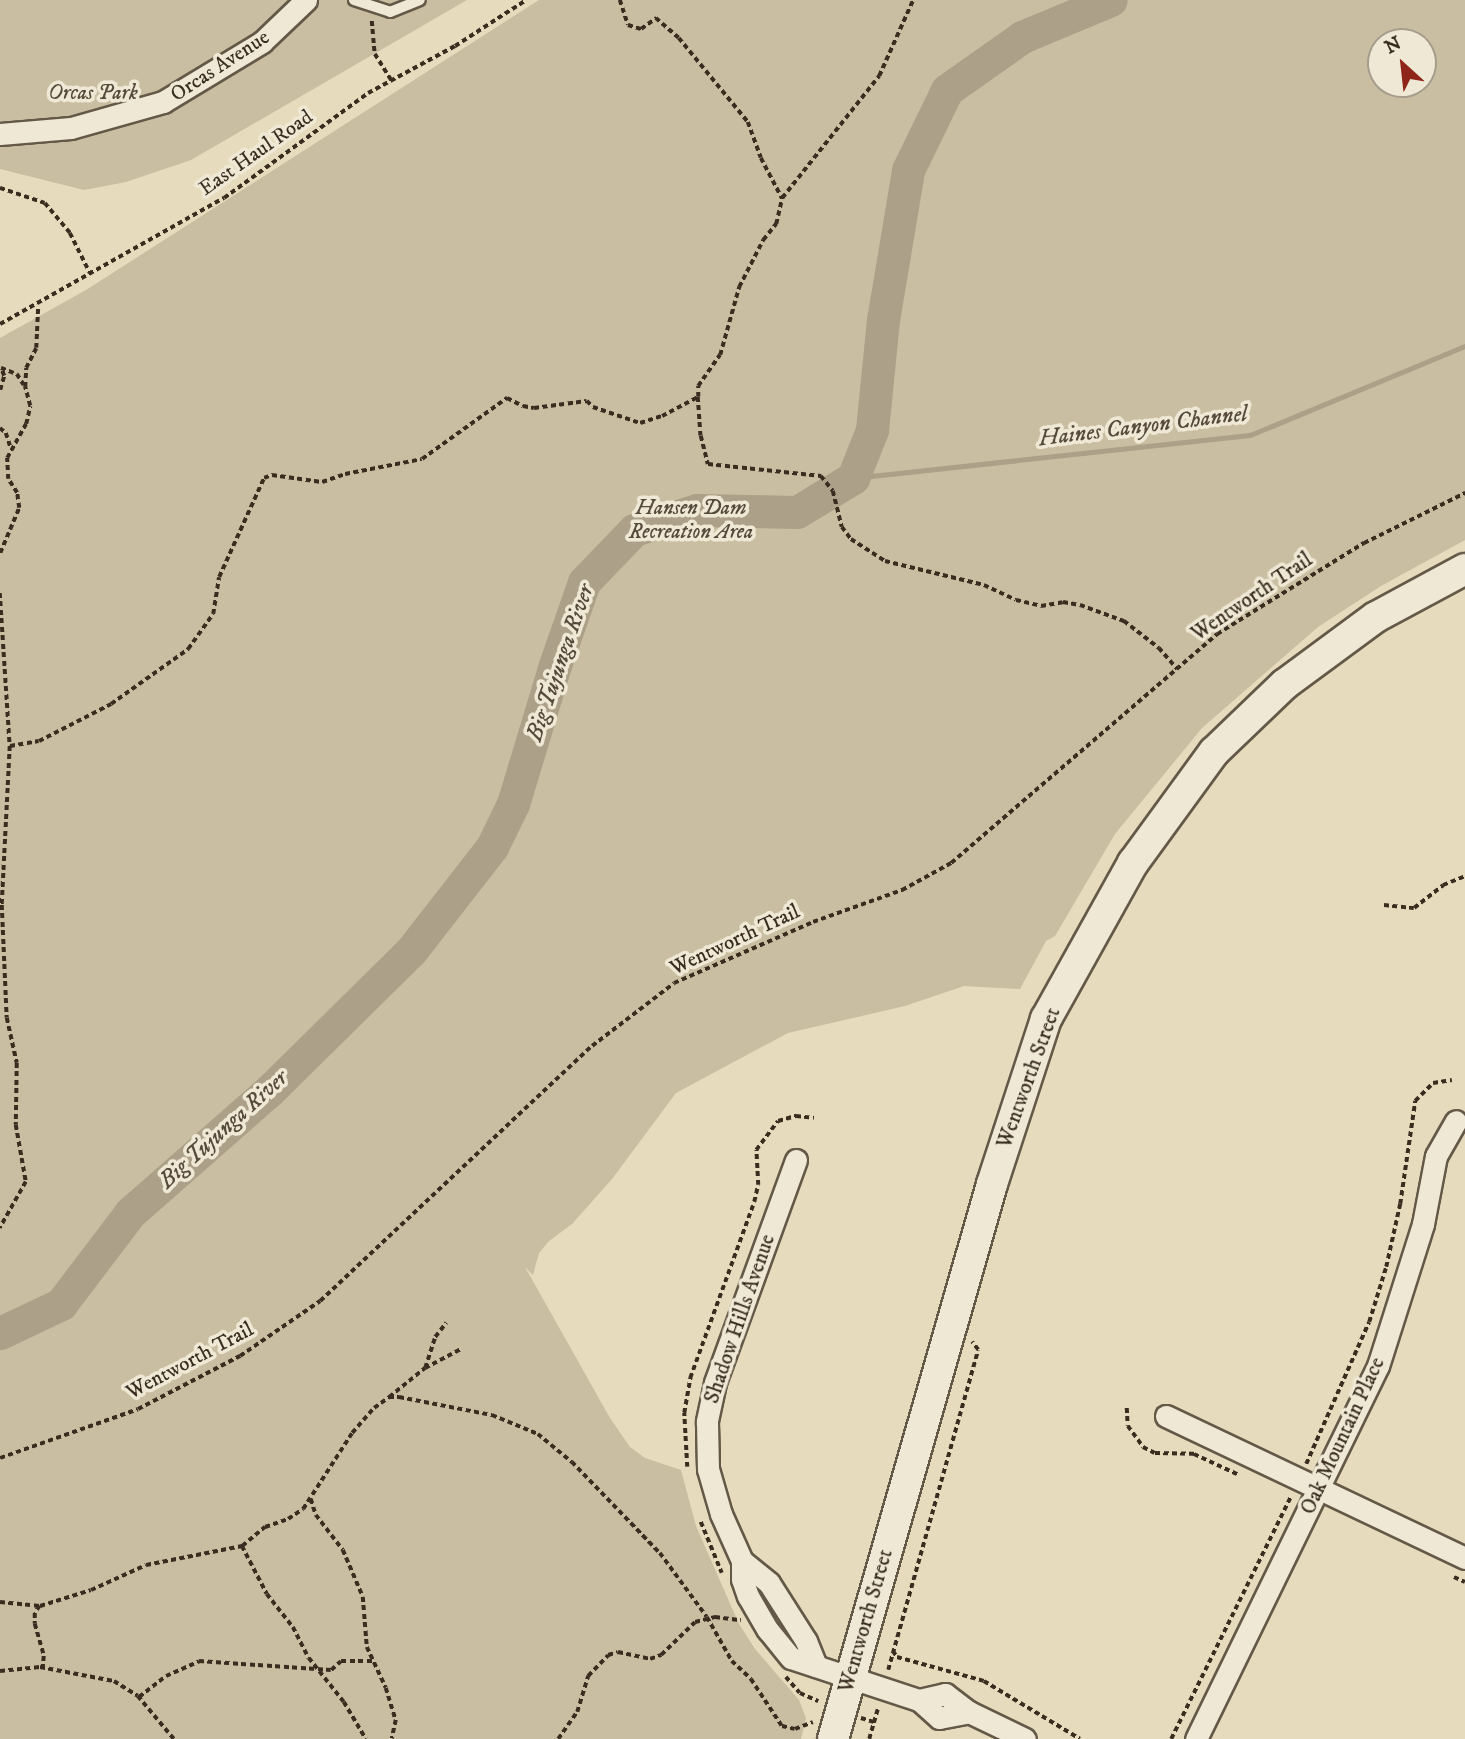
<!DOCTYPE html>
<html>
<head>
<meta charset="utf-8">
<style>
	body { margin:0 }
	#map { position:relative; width:1465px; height:1739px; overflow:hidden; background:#e7dbbd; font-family:"IM FELL DW Pica",serif }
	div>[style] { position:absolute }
	.green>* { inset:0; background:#c9bda2 }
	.stream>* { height:5px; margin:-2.5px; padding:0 2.5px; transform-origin:2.5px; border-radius:2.5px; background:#aca088 }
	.river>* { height:33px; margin:-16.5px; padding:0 16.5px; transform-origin:16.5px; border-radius:16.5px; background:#aca088 }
	.path>* { height:3.5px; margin-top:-1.75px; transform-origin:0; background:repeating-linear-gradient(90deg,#392d20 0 5px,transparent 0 8.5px) }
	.roads { filter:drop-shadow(2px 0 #645847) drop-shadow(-2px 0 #645847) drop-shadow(0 2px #645847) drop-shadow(0 -2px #645847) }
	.lane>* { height:10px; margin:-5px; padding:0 5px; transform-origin:5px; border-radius:5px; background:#efe8d4 }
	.street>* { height:21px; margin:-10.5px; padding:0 10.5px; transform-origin:10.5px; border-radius:10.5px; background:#efe8d4 }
	.secondary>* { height:30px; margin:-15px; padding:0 15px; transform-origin:15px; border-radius:15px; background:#efe8d4 }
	span { translate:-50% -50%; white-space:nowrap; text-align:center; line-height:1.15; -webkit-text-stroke:7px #efe8d4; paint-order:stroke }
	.street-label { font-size:21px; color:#392d20 }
	.park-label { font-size:21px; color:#564a3a; font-style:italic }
	.water-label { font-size:23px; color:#564a3a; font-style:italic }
	.north { position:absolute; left:1367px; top:28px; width:70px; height:70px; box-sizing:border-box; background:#efe8d4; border:2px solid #a69d8c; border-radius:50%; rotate:333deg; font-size:19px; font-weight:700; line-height:28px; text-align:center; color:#392d20 }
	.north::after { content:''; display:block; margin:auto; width:24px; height:32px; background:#8f2418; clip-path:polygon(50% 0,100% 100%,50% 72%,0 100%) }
</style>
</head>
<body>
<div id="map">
	<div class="green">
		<i style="clip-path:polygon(0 0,467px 0,191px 160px,126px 182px,84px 190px,0 169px)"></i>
		<i style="clip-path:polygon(evenodd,539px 0,1465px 0,1465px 540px,1381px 586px,1318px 627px,1202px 728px,1115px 834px,1055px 936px,1046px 941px,1020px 989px,964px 986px,905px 1006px,788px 1033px,676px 1093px,612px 1179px,572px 1224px,549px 1241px,539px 1253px,533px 1275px,525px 1267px,610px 1418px,630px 1447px,645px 1458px,681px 1470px,696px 1526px,739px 1624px,755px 1649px,799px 1700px,806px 1718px,801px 1739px,0 1739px,0 338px,86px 290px,539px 0,1381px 42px,1423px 42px,1423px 84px,1381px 84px,1381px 42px)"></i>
	</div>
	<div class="stream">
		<i style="left:853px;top:478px;width:399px;rotate:-6.2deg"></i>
		<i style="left:1250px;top:435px;width:233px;rotate:-22.5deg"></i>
	</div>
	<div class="river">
		<i style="left:0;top:1333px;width:68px;rotate:-25.4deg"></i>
		<i style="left:61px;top:1304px;width:114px;rotate:-52.8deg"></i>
		<i style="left:130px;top:1213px;width:185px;rotate:-41.3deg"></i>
		<i style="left:269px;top:1091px;width:199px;rotate:-44.6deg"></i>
		<i style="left:411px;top:951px;width:132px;rotate:-52.1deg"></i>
		<i style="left:492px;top:847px;width:48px;rotate:-64deg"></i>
		<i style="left:513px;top:804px;width:145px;rotate:-73.2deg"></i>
		<i style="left:555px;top:665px;width:88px;rotate:-70.7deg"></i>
		<i style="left:584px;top:582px;width:72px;rotate:-46.1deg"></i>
		<i style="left:634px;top:530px;width:66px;rotate:-17.6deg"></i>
		<i style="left:697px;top:510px;width:100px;rotate:1.1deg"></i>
		<i style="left:797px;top:512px;width:66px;rotate:-31.3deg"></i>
		<i style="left:853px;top:478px;width:52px;rotate:-68.4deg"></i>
		<i style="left:872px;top:430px;width:111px;rotate:-84.3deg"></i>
		<i style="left:883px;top:320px;width:152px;rotate:-80.5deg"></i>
		<i style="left:908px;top:170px;width:89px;rotate:-64deg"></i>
		<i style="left:947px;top:90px;width:92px;rotate:-35.2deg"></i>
		<i style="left:1022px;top:37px;width:96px;rotate:-22.6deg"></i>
	</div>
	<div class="path">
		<i style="left:620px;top:0;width:26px;rotate:72deg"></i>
		<i style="left:628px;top:25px;width:14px;rotate:17deg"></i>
		<i style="left:641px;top:29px;width:19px;rotate:-36deg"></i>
		<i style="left:656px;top:18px;width:30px;rotate:41deg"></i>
		<i style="left:679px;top:38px;width:109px;rotate:50.6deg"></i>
		<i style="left:748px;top:122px;width:38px;rotate:70deg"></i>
		<i style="left:761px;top:158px;width:45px;rotate:62.3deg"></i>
		<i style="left:372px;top:21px;width:33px;rotate:85deg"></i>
		<i style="left:375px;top:54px;width:32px;rotate:58deg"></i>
		<i style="left:0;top:188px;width:47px;rotate:18.4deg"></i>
		<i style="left:45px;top:203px;width:39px;rotate:50deg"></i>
		<i style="left:70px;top:233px;width:45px;rotate:63.4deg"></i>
		<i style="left:0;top:324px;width:257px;rotate:-29.4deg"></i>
		<i style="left:224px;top:198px;width:178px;rotate:-36.1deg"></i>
		<i style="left:368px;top:93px;width:99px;rotate:-28.4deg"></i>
		<i style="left:455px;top:46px;width:85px;rotate:-32.9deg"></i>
		<i style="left:1px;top:368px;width:17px;rotate:21deg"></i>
		<i style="left:17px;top:374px;width:13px;rotate:58deg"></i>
		<i style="left:0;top:390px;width:15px;rotate:-74deg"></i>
		<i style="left:4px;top:376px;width:8px;rotate:-113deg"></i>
		<i style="left:698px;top:397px;width:39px;rotate:86deg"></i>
		<i style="left:701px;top:436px;width:29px;rotate:76deg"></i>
		<i style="left:708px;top:464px;width:114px;rotate:6.1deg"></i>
		<i style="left:821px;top:476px;width:19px;rotate:51deg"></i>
		<i style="left:833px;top:491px;width:37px;rotate:76deg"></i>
		<i style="left:842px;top:527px;width:15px;rotate:53deg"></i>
		<i style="left:851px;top:539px;width:40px;rotate:32.9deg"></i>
		<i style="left:885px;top:561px;width:102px;rotate:13.6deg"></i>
		<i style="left:984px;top:585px;width:35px;rotate:25deg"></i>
		<i style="left:1016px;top:600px;width:26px;rotate:13deg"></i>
		<i style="left:1041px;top:606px;width:22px;rotate:-10deg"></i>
		<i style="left:1063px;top:602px;width:17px;rotate:10deg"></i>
		<i style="left:1080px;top:605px;width:47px;rotate:20deg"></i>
		<i style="left:1124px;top:621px;width:44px;rotate:37.6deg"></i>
		<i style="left:1159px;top:648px;width:28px;rotate:49deg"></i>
		<i style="left:0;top:428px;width:8px;rotate:40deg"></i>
		<i style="left:6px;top:433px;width:16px;rotate:72deg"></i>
		<i style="left:0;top:553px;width:49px;rotate:-67.1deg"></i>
		<i style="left:19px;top:508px;width:15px;rotate:-98deg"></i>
		<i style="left:17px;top:493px;width:17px;rotate:-123deg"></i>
		<i style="left:8px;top:479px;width:21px;rotate:-93deg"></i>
		<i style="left:7px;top:458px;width:39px;rotate:-61deg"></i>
		<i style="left:26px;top:424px;width:18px;rotate:-77deg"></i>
		<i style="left:30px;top:406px;width:20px;rotate:-105deg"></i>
		<i style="left:25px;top:387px;width:19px;rotate:-87deg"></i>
		<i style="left:26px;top:368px;width:22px;rotate:-63deg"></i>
		<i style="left:36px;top:348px;width:43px;rotate:-87.3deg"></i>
		<i style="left:0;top:593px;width:153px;rotate:86.3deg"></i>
		<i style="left:10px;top:746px;width:159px;rotate:92.9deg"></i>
		<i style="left:2px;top:905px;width:113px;rotate:87.5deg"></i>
		<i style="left:7px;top:1018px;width:46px;rotate:77.5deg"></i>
		<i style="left:17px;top:1063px;width:62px;rotate:90.9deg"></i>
		<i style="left:16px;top:1125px;width:58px;rotate:80deg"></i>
		<i style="left:26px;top:1182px;width:53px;rotate:119.5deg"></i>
		<i style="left:10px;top:746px;width:29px;rotate:-10deg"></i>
		<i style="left:39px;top:741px;width:81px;rotate:-27.2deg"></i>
		<i style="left:111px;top:704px;width:95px;rotate:-35.5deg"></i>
		<i style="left:188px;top:649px;width:43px;rotate:-54.5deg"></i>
		<i style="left:213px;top:614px;width:37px;rotate:-81deg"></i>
		<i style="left:219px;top:577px;width:109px;rotate:-65.6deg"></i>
		<i style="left:264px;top:478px;width:9px;rotate:-21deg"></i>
		<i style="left:272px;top:475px;width:50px;rotate:8deg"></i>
		<i style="left:322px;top:482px;width:24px;rotate:-19deg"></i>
		<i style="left:345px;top:474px;width:78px;rotate:-11deg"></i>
		<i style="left:422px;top:459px;width:105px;rotate:-35.7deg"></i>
		<i style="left:507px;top:398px;width:18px;rotate:27deg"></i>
		<i style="left:523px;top:406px;width:11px;rotate:10deg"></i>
		<i style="left:534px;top:408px;width:53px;rotate:-7.5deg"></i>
		<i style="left:587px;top:401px;width:8px;rotate:45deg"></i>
		<i style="left:593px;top:407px;width:50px;rotate:18.8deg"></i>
		<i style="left:640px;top:423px;width:23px;rotate:-18deg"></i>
		<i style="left:662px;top:416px;width:41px;rotate:-27.8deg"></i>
		<i style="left:698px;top:397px;width:11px;rotate:-90deg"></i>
		<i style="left:698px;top:386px;width:38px;rotate:-55deg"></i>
		<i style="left:720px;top:355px;width:71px;rotate:-74.4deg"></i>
		<i style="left:739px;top:287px;width:53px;rotate:-62.9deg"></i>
		<i style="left:763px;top:240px;width:21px;rotate:-51deg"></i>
		<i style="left:776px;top:224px;width:27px;rotate:-77deg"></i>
		<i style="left:782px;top:198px;width:156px;rotate:-51.5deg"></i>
		<i style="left:879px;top:76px;width:83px;rotate:-65.9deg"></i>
		<i style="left:1384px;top:905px;width:30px;rotate:6deg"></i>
		<i style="left:1414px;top:908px;width:37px;rotate:-38deg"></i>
		<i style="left:1443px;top:885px;width:24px;rotate:-22deg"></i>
		<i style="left:425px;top:1368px;width:40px;rotate:-28deg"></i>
		<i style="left:389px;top:1397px;width:46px;rotate:-38.9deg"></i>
		<i style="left:425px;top:1368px;width:33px;rotate:-72deg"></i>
		<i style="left:435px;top:1337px;width:18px;rotate:-52deg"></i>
		<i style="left:1127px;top:1408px;width:18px;rotate:87deg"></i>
		<i style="left:1128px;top:1426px;width:26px;rotate:54deg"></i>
		<i style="left:1143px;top:1447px;width:13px;rotate:27deg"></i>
		<i style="left:1155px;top:1453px;width:39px;rotate:1deg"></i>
		<i style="left:1194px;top:1454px;width:50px;rotate:25deg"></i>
		<i style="left:0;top:1458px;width:146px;rotate:-19.5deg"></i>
		<i style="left:138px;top:1409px;width:115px;rotate:-27.5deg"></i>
		<i style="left:240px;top:1356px;width:97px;rotate:-34.5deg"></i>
		<i style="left:320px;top:1301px;width:373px;rotate:-43.2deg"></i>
		<i style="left:592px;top:1046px;width:103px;rotate:-37.5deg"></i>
		<i style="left:674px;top:983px;width:152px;rotate:-23.7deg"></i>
		<i style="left:813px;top:922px;width:95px;rotate:-19.8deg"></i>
		<i style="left:902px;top:890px;width:56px;rotate:-28.9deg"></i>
		<i style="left:951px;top:863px;width:351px;rotate:-40.7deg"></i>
		<i style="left:1217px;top:634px;width:173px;rotate:-31.8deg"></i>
		<i style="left:1364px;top:543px;width:113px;rotate:-26.3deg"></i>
		<i style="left:1306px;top:1464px;width:155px;rotate:-66.1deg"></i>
		<i style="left:1369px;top:1322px;width:58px;rotate:-72.8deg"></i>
		<i style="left:1386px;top:1267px;width:65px;rotate:-77.5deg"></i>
		<i style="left:1400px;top:1204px;width:104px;rotate:-81.7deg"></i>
		<i style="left:1415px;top:1101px;width:25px;rotate:-45deg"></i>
		<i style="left:1433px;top:1083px;width:19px;rotate:-9deg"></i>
		<i style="left:687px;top:1467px;width:54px;rotate:-93.2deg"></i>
		<i style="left:684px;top:1413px;width:36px;rotate:-80deg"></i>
		<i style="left:690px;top:1378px;width:187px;rotate:-70deg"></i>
		<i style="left:754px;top:1202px;width:17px;rotate:-77deg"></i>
		<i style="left:758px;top:1185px;width:35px;rotate:-93deg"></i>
		<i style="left:756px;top:1150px;width:36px;rotate:-53deg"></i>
		<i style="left:778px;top:1121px;width:19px;rotate:-16deg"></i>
		<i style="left:796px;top:1116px;width:18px;rotate:6deg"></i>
		<i style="left:311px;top:1499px;width:17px;rotate:73deg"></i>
		<i style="left:316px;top:1515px;width:44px;rotate:52.4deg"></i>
		<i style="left:343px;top:1550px;width:51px;rotate:66.9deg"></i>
		<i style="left:363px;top:1597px;width:50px;rotate:85.4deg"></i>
		<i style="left:367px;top:1647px;width:45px;rotate:65.1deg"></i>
		<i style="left:386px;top:1688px;width:34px;rotate:73deg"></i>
		<i style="left:396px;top:1720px;width:19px;rotate:102deg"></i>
		<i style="left:701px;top:1522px;width:55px;rotate:67.6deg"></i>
		<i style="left:242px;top:1546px;width:54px;rotate:62.5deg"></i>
		<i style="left:267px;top:1594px;width:42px;rotate:51.8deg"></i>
		<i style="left:293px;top:1627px;width:35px;rotate:63deg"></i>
		<i style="left:309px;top:1658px;width:56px;rotate:51.5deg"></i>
		<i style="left:344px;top:1702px;width:43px;rotate:59.3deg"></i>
		<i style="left:1454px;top:1577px;width:12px;rotate:24deg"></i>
		<i style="left:0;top:1602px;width:40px;rotate:5.7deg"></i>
		<i style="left:40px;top:1606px;width:53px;rotate:-17.4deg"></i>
		<i style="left:91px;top:1590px;width:60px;rotate:-24.4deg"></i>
		<i style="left:146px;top:1565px;width:98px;rotate:-11.2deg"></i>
		<i style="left:242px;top:1546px;width:30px;rotate:-40deg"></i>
		<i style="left:265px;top:1527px;width:24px;rotate:-19deg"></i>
		<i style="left:288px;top:1519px;width:18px;rotate:-34deg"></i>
		<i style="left:303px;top:1509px;width:90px;rotate:-57.2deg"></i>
		<i style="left:352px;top:1433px;width:33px;rotate:-49deg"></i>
		<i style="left:374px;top:1408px;width:19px;rotate:-36deg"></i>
		<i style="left:389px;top:1397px;width:10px"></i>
		<i style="left:399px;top:1397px;width:95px;rotate:11deg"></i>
		<i style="left:492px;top:1415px;width:50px;rotate:22.4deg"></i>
		<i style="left:538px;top:1434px;width:44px;rotate:39.5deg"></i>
		<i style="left:572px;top:1462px;width:127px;rotate:46deg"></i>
		<i style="left:660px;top:1553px;width:79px;rotate:53.7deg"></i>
		<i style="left:707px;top:1617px;width:51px;rotate:60.4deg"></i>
		<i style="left:732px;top:1661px;width:26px;rotate:43deg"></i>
		<i style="left:751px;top:1679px;width:56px;rotate:56.6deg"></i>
		<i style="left:782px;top:1726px;width:13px;rotate:13deg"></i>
		<i style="left:795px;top:1729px;width:19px;rotate:-21deg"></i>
		<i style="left:40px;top:1606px;width:9px;rotate:126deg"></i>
		<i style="left:35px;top:1613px;width:11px;rotate:90deg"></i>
		<i style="left:35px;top:1624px;width:33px;rotate:74deg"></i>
		<i style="left:44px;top:1656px;width:11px;rotate:95deg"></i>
		<i style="left:893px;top:1651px;width:7px;rotate:56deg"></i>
		<i style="left:897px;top:1657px;width:90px;rotate:15.4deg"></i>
		<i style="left:984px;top:1681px;width:112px;rotate:31.1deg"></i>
		<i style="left:888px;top:1670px;width:332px;rotate:-74.3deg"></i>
		<i style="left:978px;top:1350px;width:10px;rotate:-127deg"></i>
		<i style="left:0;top:1671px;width:40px;rotate:-5.7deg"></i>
		<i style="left:40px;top:1667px;width:75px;rotate:10.7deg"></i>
		<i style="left:114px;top:1681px;width:28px;rotate:32deg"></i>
		<i style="left:138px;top:1696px;width:56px;rotate:50.1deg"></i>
		<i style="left:786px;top:1677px;width:21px;rotate:49deg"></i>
		<i style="left:800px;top:1693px;width:20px;rotate:24deg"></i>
		<i style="left:139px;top:1697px;width:34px;rotate:-38deg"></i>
		<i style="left:166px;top:1676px;width:36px;rotate:-24deg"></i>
		<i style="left:199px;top:1661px;width:132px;rotate:3.9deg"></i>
		<i style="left:331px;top:1670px;width:13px;rotate:-42deg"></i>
		<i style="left:341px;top:1661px;width:33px"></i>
		<i style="left:861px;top:1718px;width:14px;rotate:17deg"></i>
		<i style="left:558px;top:1739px;width:33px;rotate:-55deg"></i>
		<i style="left:577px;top:1712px;width:38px;rotate:-73deg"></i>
		<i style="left:588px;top:1676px;width:29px;rotate:-46deg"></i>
		<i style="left:608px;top:1655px;width:10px;rotate:-17deg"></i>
		<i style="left:618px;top:1652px;width:33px;rotate:12deg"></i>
		<i style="left:650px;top:1659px;width:12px;rotate:-20deg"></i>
		<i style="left:661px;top:1655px;width:47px;rotate:-44.1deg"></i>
		<i style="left:695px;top:1622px;width:21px;rotate:-14deg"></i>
		<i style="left:715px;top:1617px;width:26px;rotate:7deg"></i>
		<i style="left:869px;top:1739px;width:33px;rotate:-74deg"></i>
		<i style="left:1171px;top:1739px;width:271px;rotate:-63.7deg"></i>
	</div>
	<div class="roads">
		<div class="lane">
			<i style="left:354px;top:0;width:38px;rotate:18deg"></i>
			<i style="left:390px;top:12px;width:32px;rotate:-22deg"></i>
		</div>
		<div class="street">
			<i style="left:0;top:134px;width:71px;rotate:-4.8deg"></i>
			<i style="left:71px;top:128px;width:96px;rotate:-15.8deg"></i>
			<i style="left:163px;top:102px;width:116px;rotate:-31.2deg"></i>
			<i style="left:262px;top:42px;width:61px;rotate:-43.7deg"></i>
			<i style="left:796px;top:1160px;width:237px;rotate:110deg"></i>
			<i style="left:715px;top:1383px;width:40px;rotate:102deg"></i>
			<i style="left:707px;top:1422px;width:47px;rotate:88.8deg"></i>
			<i style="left:708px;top:1469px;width:47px;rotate:73.9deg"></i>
			<i style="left:721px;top:1514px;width:51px;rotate:65.9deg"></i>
			<i style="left:742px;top:1561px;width:18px;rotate:90deg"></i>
			<i style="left:742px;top:1579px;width:18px;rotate:71deg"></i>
			<i style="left:748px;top:1596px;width:39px;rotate:60deg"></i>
			<i style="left:768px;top:1630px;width:36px;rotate:51deg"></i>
			<i style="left:791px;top:1658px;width:135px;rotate:18.2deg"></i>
			<i style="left:919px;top:1700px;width:27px;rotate:42deg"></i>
			<i style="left:939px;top:1718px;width:31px;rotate:-11deg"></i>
			<i style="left:1166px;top:1416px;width:331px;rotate:25.4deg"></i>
			<i style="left:742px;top:1561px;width:35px;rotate:39deg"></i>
			<i style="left:769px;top:1583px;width:69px;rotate:57.5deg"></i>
			<i style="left:806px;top:1641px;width:27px;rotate:68deg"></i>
			<i style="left:919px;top:1700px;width:27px;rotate:-13deg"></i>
			<i style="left:945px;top:1694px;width:30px;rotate:37deg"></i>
			<i style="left:969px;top:1712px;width:62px;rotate:25.7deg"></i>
			<i style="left:1196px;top:1739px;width:415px;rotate:-64deg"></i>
			<i style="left:1378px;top:1366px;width:149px;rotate:-72.4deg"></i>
			<i style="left:1423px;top:1224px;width:69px;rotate:-79.2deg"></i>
			<i style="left:1436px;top:1156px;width:40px;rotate:-60.3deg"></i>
		</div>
		<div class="secondary">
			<i style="left:833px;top:1739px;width:577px;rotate:-74.01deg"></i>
			<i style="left:992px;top:1184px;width:174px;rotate:-71.9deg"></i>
			<i style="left:1046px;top:1019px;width:179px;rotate:-60.9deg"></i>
			<i style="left:1133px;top:863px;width:137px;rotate:-53.9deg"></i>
			<i style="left:1214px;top:752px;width:98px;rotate:-43.8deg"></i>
			<i style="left:1285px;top:684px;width:113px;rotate:-36.4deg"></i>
			<i style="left:1376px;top:617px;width:101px;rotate:-28.3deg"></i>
		</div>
	</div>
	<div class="street-label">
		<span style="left:220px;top:66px;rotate:-33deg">Orcas Avenue</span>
		<span style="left:256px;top:153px;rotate:-35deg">East Haul Road</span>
		<span style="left:1252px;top:597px;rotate:-34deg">Wentworth Trail</span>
		<span style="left:735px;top:940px;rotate:-25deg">Wentworth Trail</span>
		<span style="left:1029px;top:1078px;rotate:-70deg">Wentworth Street</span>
		<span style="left:740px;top:1319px;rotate:-71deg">Shadow Hills Avenue</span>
		<span style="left:190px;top:1361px;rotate:-28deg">Wentworth Trail</span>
		<span style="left:1343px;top:1436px;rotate:-65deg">Oak Mountain Place</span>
		<span style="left:866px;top:1621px;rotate:-74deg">Wentworth Street</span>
	</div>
	<div class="park-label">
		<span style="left:93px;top:93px">Orcas Park</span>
		<span style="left:691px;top:520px">Hansen Dam<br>Recreation Area</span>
	</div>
	<div class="water-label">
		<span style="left:1143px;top:427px;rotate:-7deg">Haines Canyon Channel</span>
		<span style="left:561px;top:663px;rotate:-71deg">Big Tujunga River</span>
		<span style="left:224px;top:1130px;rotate:-42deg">Big Tujunga River</span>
	</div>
	<div class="north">N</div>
</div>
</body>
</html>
